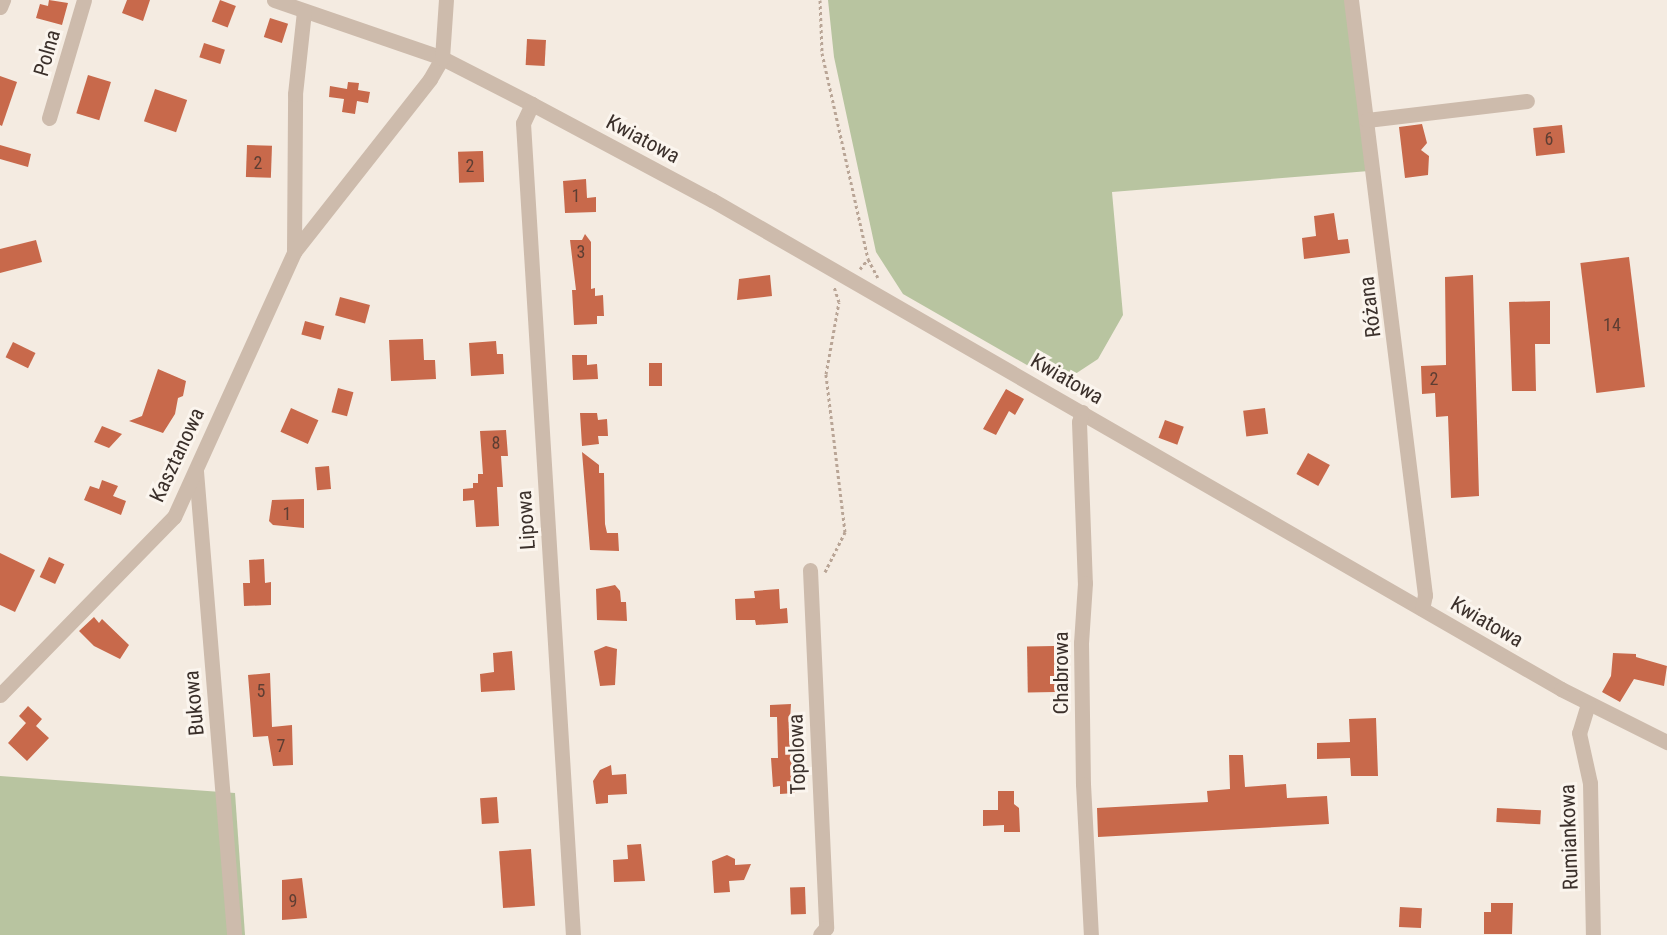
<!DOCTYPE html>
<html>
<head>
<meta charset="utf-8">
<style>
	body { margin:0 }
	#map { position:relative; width:1667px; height:935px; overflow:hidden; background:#f4ebe1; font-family:"Roboto Condensed",sans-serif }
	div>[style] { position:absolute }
	.green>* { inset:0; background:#b8c4a0 }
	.building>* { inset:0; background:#c8694b; transform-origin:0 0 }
	.path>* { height:3px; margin-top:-1.5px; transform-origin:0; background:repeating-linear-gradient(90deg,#b9a596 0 3px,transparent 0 6px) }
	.minor>* { height:15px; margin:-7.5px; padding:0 7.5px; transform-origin:7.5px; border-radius:7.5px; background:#cdbbac }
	span { translate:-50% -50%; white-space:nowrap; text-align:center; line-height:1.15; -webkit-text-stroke:6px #fbf5ee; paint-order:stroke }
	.number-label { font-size:18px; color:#5e3e33 }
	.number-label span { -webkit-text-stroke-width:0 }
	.street-label { font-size:21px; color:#3b302b }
</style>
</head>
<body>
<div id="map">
	<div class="green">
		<i style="clip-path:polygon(828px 0,1347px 0,1369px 171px,1112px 192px,1123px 315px,1098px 359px,1060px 384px,903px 294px,876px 252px,834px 57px)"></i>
		<i style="clip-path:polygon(0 776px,235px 793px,245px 935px,0 935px)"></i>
	</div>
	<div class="building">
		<i style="clip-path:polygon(49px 0,68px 3px,62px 25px,36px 18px,40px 4px,48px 6px)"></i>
		<i style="clip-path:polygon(127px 0,150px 0,143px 21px,122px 13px)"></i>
		<i style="left:220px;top:0;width:17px;height:23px;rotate:21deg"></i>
		<i style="left:270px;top:18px;width:19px;height:20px;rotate:18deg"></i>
		<i style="left:527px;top:39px;width:19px;height:26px;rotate:3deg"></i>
		<i style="left:204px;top:43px;width:22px;height:15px;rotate:18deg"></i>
		<i style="left:88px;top:75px;width:24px;height:40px;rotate:17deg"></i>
		<i style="clip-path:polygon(0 76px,17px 82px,2px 126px,0 125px)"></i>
		<i style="clip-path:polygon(348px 82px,359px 83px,358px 90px,370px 92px,368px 103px,357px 101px,355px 114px,342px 112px,344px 99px,329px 97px,330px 86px,347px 89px)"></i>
		<i style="left:155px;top:89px;width:34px;height:34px;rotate:19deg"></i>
		<i style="clip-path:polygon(1422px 124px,1427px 143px,1421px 150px,1429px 156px,1428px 175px,1405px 178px,1399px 127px)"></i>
		<i style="left:1562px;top:125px;width:28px;height:29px;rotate:84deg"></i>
		<i style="clip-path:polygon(0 145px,31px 154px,28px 167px,0 159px)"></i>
		<i style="left:247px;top:145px;width:25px;height:32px;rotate:2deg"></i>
		<i style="left:483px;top:151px;width:31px;height:25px;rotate:88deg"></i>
		<i style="clip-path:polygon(586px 179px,587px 198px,596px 197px,596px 212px,565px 213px,563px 181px)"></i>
		<i style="clip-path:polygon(1334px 213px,1338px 240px,1348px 239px,1350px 253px,1304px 259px,1302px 238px,1316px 236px,1314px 216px)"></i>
		<i style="clip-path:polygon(585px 234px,591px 242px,591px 289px,595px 288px,595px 296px,603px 295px,604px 316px,597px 316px,597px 324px,574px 325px,572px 290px,576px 290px,570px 240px,582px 240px)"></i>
		<i style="clip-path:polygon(36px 240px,42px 262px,0 273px,0 249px)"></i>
		<i style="left:1629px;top:257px;width:131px;height:49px;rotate:83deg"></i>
		<i style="clip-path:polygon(770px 275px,772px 296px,737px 300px,739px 279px)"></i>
		<i style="clip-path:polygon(1473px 275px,1479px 496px,1451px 498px,1448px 416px,1436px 417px,1435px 393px,1422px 394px,1421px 366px,1446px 365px,1445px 277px)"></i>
		<i style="left:340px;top:297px;width:31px;height:19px;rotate:15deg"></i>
		<i style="clip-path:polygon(1550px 301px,1550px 344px,1535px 344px,1536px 391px,1512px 391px,1509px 302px)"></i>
		<i style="left:305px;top:321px;width:20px;height:14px;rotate:15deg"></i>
		<i style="clip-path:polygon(423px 339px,424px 360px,435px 360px,436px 379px,391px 381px,389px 340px)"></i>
		<i style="clip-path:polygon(496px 341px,497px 354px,503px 354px,504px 374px,471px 376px,469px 343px)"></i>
		<i style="left:13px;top:342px;width:25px;height:17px;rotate:26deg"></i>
		<i style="clip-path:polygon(572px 355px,587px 355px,587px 365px,597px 364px,598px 379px,573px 380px)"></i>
		<i style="left:649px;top:363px;width:13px;height:23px"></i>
		<i style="clip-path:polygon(158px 369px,186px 381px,183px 396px,178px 398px,175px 414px,163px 433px,129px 421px,142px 416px)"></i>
		<i style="left:338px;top:388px;width:16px;height:25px;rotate:15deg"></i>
		<i style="clip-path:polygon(1006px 389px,1024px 399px,1015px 415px,1009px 411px,996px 435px,983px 429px)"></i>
		<i style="left:291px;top:408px;width:30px;height:26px;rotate:24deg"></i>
		<i style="left:1265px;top:408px;width:26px;height:22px;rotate:83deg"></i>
		<i style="clip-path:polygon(580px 413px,597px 413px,598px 420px,607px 419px,608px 436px,598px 436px,599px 444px,582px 446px)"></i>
		<i style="left:1165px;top:420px;width:20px;height:19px;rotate:20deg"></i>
		<i style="clip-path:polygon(102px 426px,122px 434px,109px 448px,94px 442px)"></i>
		<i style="clip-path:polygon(506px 430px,508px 456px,501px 456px,503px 487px,497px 487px,499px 526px,476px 527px,474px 500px,463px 501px,463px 489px,473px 488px,473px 483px,478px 483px,478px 474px,483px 474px,480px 431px)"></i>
		<i style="clip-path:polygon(582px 452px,599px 465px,599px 473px,604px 473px,605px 524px,607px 533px,618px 533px,619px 551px,590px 550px)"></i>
		<i style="left:1308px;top:453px;width:25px;height:24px;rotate:29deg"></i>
		<i style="left:329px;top:466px;width:23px;height:14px;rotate:85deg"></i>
		<i style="clip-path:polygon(102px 480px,118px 486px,113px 496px,126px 501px,121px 515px,84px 500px,90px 486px,99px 489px)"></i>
		<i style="clip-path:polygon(304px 499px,304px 528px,273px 525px,269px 521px,272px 500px)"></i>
		<i style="clip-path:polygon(0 553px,35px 570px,15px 612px,0 605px)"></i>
		<i style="left:49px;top:557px;width:17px;height:22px;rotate:25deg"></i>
		<i style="clip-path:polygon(264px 559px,265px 583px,271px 582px,271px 605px,244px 606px,243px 583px,250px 583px,249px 560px)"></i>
		<i style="clip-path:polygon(615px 585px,620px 591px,621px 602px,626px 602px,627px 621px,597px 620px,596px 589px)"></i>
		<i style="clip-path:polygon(779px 589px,780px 609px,787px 608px,788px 623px,756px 625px,755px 620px,736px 620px,735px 599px,755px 598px,754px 591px)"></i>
		<i style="clip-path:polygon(94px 617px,99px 623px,102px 619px,129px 645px,120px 659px,94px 646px,79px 631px)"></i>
		<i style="clip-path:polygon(606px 646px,617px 649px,615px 685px,600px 686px,594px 651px)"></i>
		<i style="left:1054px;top:646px;width:46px;height:27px;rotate:89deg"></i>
		<i style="clip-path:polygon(512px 651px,515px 690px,481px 692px,480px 674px,494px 672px,493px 653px)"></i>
		<i style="clip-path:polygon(1613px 653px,1636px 654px,1636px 657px,1667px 666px,1664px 686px,1634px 679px,1620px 702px,1602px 692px,1611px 676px)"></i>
		<i style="clip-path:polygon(270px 673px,272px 727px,292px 725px,293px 765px,273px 766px,268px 736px,253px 737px,248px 675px)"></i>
		<i style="clip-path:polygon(791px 704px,789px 738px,795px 793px,780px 794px,780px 786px,773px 787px,771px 758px,778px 758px,777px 717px,770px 717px,770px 705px)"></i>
		<i style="clip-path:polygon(28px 706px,42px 719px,36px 726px,49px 738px,27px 761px,8px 743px,26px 723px,19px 716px)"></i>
		<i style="clip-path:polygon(1376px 718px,1378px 776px,1351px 776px,1350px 758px,1317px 759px,1317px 743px,1350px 742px,1349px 719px)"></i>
		<i style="clip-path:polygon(1229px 755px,1243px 755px,1245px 787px,1286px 784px,1287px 798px,1327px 796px,1329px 824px,1098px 837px,1097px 808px,1208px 802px,1207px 791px,1230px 789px)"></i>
		<i style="clip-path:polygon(611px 765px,612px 775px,626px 774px,627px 794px,608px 795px,608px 803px,596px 804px,593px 781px,600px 770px)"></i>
		<i style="clip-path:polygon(998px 791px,1014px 791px,1014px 804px,1019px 808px,1020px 832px,1004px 832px,1004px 825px,983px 826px,983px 810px,998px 810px)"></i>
		<i style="left:497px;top:797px;width:26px;height:17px;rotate:86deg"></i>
		<i style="left:1497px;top:808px;width:44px;height:14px;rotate:3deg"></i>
		<i style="clip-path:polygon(641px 844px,645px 881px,614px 882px,613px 860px,628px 859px,627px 845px)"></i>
		<i style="left:531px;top:849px;width:57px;height:32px;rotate:86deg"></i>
		<i style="clip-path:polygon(727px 855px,735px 859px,735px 865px,751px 864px,744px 880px,729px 881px,730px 892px,714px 893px,712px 861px)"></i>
		<i style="clip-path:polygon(302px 878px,307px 918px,282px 920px,282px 880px)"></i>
		<i style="left:805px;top:887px;width:27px;height:15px;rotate:88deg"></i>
		<i style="clip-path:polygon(1491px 903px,1513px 903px,1512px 934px,1484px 934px,1484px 912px,1491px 912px)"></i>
		<i style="left:1400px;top:907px;width:22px;height:20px;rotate:3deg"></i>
	</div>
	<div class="path">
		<i style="left:820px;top:0;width:53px;rotate:87.8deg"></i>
		<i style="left:822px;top:53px;width:211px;rotate:77.4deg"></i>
		<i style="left:868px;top:259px;width:21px;rotate:62deg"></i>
		<i style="left:860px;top:269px;width:13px;rotate:-51deg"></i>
		<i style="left:825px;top:572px;width:45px;rotate:-63.4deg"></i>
		<i style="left:845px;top:532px;width:159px;rotate:-96.9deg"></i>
		<i style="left:826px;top:374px;width:73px;rotate:-79.8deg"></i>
		<i style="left:839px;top:302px;width:16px;rotate:-108deg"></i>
	</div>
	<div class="minor">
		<i style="left:274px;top:0;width:178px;rotate:19deg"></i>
		<i style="left:442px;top:58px;width:101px;rotate:27.1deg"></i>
		<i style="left:532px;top:104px;width:204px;rotate:28.1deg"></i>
		<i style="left:712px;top:200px;width:980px;rotate:29.94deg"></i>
		<i style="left:1561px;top:689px;width:119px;rotate:26.6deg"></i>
		<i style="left:1351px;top:0;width:600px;rotate:82.91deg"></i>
		<i style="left:1425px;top:595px;width:14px;rotate:102deg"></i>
		<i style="left:0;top:7px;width:8px;rotate:-67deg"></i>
		<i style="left:532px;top:104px;width:21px;rotate:115deg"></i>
		<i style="left:523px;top:123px;width:814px;rotate:86.48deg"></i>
		<i style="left:49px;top:118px;width:123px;rotate:-73.5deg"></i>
		<i style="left:1367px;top:120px;width:161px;rotate:-6.8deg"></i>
		<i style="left:294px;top:252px;width:158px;rotate:-89.6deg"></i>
		<i style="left:295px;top:94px;width:83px;rotate:-83.8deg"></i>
		<i style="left:1082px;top:412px;width:10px;rotate:107deg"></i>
		<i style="left:1079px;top:422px;width:161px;rotate:87.9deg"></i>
		<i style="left:1085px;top:583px;width:60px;rotate:93.8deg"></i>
		<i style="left:1081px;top:643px;width:141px;rotate:89.2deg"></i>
		<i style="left:1083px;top:784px;width:151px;rotate:87deg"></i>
		<i style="left:196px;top:471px;width:466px;rotate:85.3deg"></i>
		<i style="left:810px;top:570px;width:358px;rotate:87.4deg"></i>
		<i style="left:826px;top:928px;width:9px;rotate:131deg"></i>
		<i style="left:0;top:695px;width:249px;rotate:-45.7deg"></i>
		<i style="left:174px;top:517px;width:291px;rotate:-65.6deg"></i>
		<i style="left:294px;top:252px;width:220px;rotate:-51.8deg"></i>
		<i style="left:430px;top:79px;width:24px;rotate:-60deg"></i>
		<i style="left:442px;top:58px;width:58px;rotate:-86.1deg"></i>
		<i style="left:1588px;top:704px;width:30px;rotate:107deg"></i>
		<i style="left:1579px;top:733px;width:51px;rotate:77.6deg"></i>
		<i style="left:1590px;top:783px;width:152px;rotate:88.9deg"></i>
	</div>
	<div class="number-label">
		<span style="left:1549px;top:139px">6</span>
		<span style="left:258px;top:163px">2</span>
		<span style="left:470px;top:166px">2</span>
		<span style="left:576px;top:196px">1</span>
		<span style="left:581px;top:252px">3</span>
		<span style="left:1612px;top:325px">14</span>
		<span style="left:1434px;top:379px">2</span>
		<span style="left:496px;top:443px">8</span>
		<span style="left:287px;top:514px">1</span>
		<span style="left:261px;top:691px">5</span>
		<span style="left:281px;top:746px">7</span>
		<span style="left:293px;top:901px">9</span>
	</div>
	<div class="street-label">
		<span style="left:47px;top:53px;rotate:-74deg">Polna</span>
		<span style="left:643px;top:139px;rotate:28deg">Kwiatowa</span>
		<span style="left:1370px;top:307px;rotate:-97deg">Różana</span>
		<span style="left:1067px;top:379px;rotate:30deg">Kwiatowa</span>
		<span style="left:177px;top:455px;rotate:-65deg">Kasztanowa</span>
		<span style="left:526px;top:520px;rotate:-94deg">Lipowa</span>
		<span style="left:1487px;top:622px;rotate:30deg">Kwiatowa</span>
		<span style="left:1061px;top:673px;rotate:-90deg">Chabrowa</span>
		<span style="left:194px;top:703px;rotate:-95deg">Bukowa</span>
		<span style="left:797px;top:754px;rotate:-92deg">Topolowa</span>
		<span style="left:1569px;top:837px;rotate:-92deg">Rumiankowa</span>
	</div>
</div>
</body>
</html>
